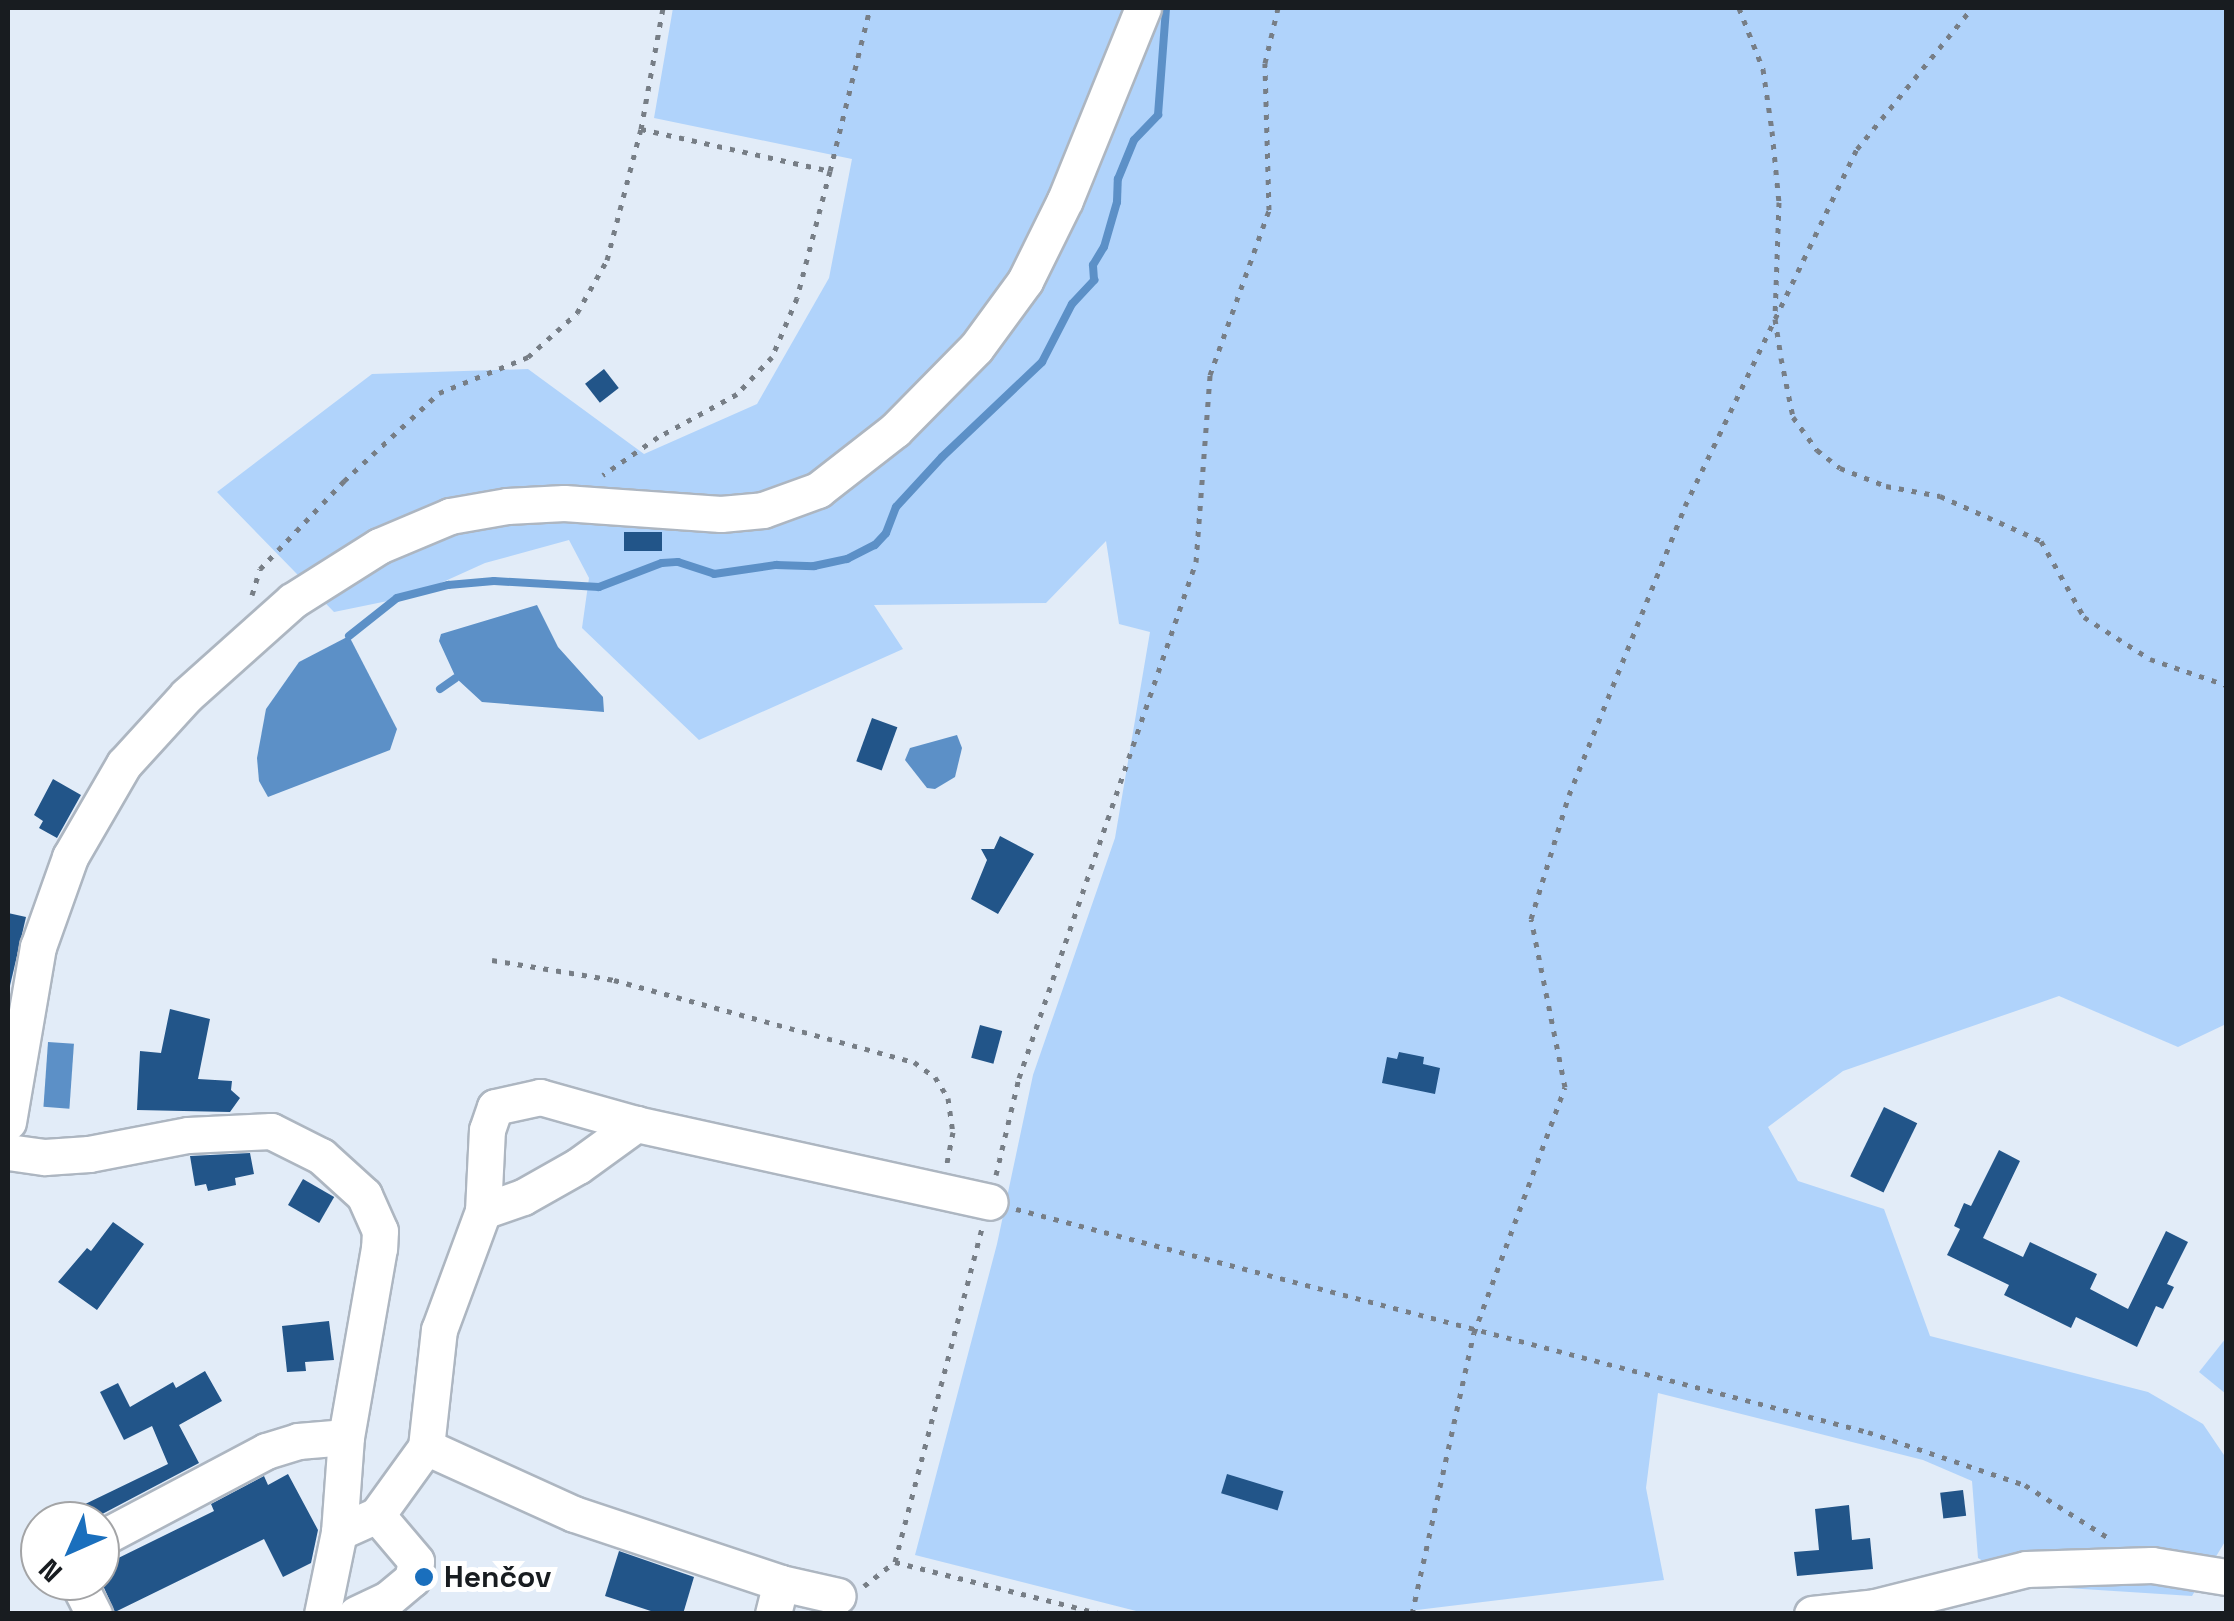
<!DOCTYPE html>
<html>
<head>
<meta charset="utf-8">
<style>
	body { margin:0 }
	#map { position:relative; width:2234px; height:1621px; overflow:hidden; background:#e2ecf8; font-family:"Space Grotesk",sans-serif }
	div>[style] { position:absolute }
	.green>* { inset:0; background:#b0d3fb }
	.water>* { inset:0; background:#5c90c7; transform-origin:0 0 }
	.stream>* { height:8px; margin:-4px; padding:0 4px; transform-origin:4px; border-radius:4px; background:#5c90c7 }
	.building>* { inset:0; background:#225589; transform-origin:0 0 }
	.path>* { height:5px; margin-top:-2.5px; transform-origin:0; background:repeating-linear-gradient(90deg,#777e86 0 5px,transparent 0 13px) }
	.roads { filter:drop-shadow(2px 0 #adb6c1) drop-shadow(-2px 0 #adb6c1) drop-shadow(0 2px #adb6c1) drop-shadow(0 -2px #adb6c1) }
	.minor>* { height:35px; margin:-17.5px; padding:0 17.5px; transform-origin:17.5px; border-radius:17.5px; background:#fff }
	.dots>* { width:28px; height:28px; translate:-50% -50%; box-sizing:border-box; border:5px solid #fff; border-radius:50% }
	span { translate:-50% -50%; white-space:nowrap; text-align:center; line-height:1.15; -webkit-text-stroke:10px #fff; paint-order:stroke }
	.poi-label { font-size:30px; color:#181c20; font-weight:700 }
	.left { translate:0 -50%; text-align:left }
	.frame { position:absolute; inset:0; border:10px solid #181c20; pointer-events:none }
	.north { position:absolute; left:20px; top:1501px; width:100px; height:100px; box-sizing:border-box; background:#fff; border:2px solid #a3a4a6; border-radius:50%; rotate:225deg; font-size:28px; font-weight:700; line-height:40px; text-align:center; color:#181c20 }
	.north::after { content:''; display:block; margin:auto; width:35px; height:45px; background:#1a6fbd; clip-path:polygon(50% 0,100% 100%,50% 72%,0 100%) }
</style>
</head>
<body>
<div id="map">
	<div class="green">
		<i style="clip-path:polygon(673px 8px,2226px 8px,2226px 1024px,2178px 1047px,2059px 996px,1843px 1071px,1768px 1127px,1798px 1181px,1884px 1209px,1930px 1336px,2148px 1392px,2203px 1424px,2226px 1458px,2226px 1540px,2192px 1596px,2020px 1585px,1978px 1558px,1972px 1481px,1923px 1460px,1658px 1393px,1646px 1488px,1664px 1580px,1392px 1613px,1148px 1614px,915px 1555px,997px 1244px,1033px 1075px,1115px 838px,1150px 632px,1119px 624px,1106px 541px,1046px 603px,874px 605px,903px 649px,699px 740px,582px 628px,589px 578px,569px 540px,485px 563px,412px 596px,334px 612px,217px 492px,372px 374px,528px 369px,644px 454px,757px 404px,829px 278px,852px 159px,654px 118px)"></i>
		<i style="clip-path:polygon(2226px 1338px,2226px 1394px,2199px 1372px)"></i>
	</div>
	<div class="water">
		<i style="clip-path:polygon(537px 605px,558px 647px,603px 697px,604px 712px,482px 702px,456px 678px,439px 641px,441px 634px)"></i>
		<i style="clip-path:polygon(349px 636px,397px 729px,390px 750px,268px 797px,259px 781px,257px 758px,266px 709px,299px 662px)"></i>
		<i style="clip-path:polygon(957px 735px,962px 748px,955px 777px,935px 789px,927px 788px,905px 760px,910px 748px)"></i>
		<i style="left:48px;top:1042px;width:26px;height:65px;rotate:4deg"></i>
	</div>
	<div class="stream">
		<i style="left:349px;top:636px;width:61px;rotate:-38.4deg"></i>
		<i style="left:397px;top:598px;width:53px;rotate:-14.3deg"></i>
		<i style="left:448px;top:585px;width:46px;rotate:-5deg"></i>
		<i style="left:494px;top:581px;width:105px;rotate:3.3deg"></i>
		<i style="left:599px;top:587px;width:67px;rotate:-20.9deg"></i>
		<i style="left:662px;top:563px;width:16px;rotate:-4deg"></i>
		<i style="left:678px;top:562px;width:38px;rotate:18deg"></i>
		<i style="left:714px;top:574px;width:63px;rotate:-8.3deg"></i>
		<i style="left:776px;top:565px;width:38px;rotate:2deg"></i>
		<i style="left:814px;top:566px;width:34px;rotate:-12deg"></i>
		<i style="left:847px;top:559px;width:31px;rotate:-27deg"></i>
		<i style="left:875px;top:545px;width:16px;rotate:-47deg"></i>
		<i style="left:886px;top:533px;width:28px;rotate:-69deg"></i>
		<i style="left:896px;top:507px;width:68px;rotate:-47.4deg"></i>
		<i style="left:942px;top:457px;width:138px;rotate:-43.5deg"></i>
		<i style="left:1042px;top:362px;width:65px;rotate:-62.7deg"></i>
		<i style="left:1072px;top:304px;width:33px;rotate:-47deg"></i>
		<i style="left:1094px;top:280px;width:15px;rotate:-94deg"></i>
		<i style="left:1093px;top:265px;width:21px;rotate:-59deg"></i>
		<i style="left:1104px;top:247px;width:47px;rotate:-73.9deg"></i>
		<i style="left:1117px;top:202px;width:23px;rotate:-88deg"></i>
		<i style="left:1118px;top:179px;width:42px;rotate:-67.7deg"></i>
		<i style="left:1134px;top:140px;width:35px;rotate:-46deg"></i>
		<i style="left:1158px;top:115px;width:107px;rotate:-85.7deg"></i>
		<i style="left:440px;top:689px;width:19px;rotate:-35deg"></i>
	</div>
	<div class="building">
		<i style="left:604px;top:369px;width:24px;height:24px;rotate:52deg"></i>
		<i style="left:662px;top:532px;width:19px;height:38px;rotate:90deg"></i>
		<i style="left:872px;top:718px;width:27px;height:46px;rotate:20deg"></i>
		<i style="clip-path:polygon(53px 779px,81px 795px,57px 838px,39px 828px,43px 821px,34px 815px)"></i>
		<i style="clip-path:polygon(1000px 836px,1034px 854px,998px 914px,971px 899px,987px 860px,981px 849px,994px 849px)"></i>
		<i style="clip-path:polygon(8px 913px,26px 917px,9px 990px,8px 990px)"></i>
		<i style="clip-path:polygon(170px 1009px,210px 1019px,198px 1079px,232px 1081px,231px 1090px,240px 1098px,230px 1112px,137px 1110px,140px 1051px,161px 1053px)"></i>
		<i style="left:980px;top:1025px;width:23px;height:34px;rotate:15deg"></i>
		<i style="clip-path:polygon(1399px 1052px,1424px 1057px,1423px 1064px,1440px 1068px,1435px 1094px,1382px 1083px,1387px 1057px,1397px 1059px)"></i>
		<i style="left:1884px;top:1107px;width:37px;height:77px;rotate:26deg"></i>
		<i style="clip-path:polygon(1999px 1150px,2020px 1161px,1983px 1238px,2023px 1257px,2030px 1242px,2097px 1274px,2090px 1289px,2128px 1309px,2166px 1231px,2188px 1242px,2167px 1284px,2174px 1287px,2163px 1309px,2156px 1306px,2137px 1347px,2076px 1317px,2071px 1328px,2004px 1295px,2009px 1285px,1947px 1255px,1960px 1229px,1954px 1226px,1964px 1203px,1971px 1206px)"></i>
		<i style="clip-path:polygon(250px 1153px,254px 1174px,235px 1178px,236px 1185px,208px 1191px,206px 1184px,195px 1186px,190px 1156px)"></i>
		<i style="left:303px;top:1179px;width:36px;height:30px;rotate:30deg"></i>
		<i style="clip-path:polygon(113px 1222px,144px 1244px,97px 1310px,58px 1282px,87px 1248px,91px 1251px)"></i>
		<i style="clip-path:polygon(329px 1321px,334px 1360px,305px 1362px,306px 1371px,287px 1372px,282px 1326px)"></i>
		<i style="clip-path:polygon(205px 1371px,222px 1401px,179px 1425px,199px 1463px,89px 1521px,50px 1521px,168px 1464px,152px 1426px,124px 1440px,100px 1392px,118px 1383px,130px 1407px,173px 1382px,176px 1388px)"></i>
		<i style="clip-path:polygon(288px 1474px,318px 1530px,311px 1563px,283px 1577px,264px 1539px,115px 1612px,100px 1579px,100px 1567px,214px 1511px,211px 1504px,264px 1476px,268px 1485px)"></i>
		<i style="left:1227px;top:1474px;width:59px;height:20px;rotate:17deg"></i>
		<i style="left:1963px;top:1490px;width:26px;height:23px;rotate:83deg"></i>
		<i style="clip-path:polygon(1849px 1505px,1852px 1540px,1870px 1538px,1873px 1569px,1797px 1576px,1794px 1552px,1819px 1550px,1815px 1509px)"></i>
		<i style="clip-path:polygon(619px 1551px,694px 1577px,683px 1614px,660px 1614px,605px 1596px)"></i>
	</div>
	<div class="path">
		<i style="left:1739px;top:8px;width:66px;rotate:68.5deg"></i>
		<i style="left:1763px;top:69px;width:63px;rotate:81.7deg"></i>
		<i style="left:1772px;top:131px;width:71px;rotate:84.4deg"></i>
		<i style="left:1779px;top:202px;width:117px;rotate:92deg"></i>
		<i style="left:1775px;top:319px;width:39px;rotate:81deg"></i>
		<i style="left:1781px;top:358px;width:60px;rotate:78.5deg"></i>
		<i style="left:1793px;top:417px;width:41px;rotate:54deg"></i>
		<i style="left:1817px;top:450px;width:29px;rotate:38deg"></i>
		<i style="left:1840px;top:468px;width:49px;rotate:21.4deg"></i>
		<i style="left:1886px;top:486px;width:55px;rotate:10.5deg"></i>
		<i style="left:1940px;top:496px;width:111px;rotate:24deg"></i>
		<i style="left:2041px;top:541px;width:87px;rotate:60.5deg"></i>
		<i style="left:2084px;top:617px;width:78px;rotate:32.5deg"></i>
		<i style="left:2150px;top:659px;width:80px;rotate:18.9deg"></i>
		<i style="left:641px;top:129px;width:123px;rotate:-79.7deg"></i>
		<i style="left:830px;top:171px;width:168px;rotate:-76.2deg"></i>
		<i style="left:252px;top:595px;width:27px;rotate:-73deg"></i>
		<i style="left:260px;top:569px;width:122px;rotate:-46.3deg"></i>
		<i style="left:344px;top:481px;width:129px;rotate:-42.8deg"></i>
		<i style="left:439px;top:393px;width:96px;rotate:-22deg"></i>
		<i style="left:528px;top:357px;width:66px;rotate:-41.9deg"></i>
		<i style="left:577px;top:313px;width:61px;rotate:-60.5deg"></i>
		<i style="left:607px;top:260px;width:135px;rotate:-75.5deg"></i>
		<i style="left:641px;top:129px;width:194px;rotate:12.5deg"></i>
		<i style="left:830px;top:171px;width:131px;rotate:104.6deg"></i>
		<i style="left:797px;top:298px;width:64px;rotate:113deg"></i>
		<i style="left:772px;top:357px;width:51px;rotate:133.4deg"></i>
		<i style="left:737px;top:394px;width:90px;rotate:151.4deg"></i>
		<i style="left:658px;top:437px;width:67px;rotate:145.4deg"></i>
		<i style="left:492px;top:960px;width:124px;rotate:9.3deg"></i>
		<i style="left:614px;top:980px;width:311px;rotate:15.3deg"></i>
		<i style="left:914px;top:1062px;width:26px;rotate:36deg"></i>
		<i style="left:935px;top:1077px;width:25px;rotate:58deg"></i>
		<i style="left:948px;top:1098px;width:34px;rotate:82deg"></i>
		<i style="left:953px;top:1132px;width:32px;rotate:101deg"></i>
		<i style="left:996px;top:1175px;width:100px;rotate:-76.7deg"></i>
		<i style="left:1019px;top:1078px;width:546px;rotate:-71.07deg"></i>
		<i style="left:1196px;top:562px;width:188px;rotate:-85.7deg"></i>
		<i style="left:1210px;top:375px;width:175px;rotate:-70.3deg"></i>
		<i style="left:1269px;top:210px;width:147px;rotate:-91.6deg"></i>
		<i style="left:1265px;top:63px;width:57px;rotate:-76.7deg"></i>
		<i style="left:1016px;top:1209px;width:881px;rotate:14.67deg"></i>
		<i style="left:1868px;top:1432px;width:166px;rotate:18.7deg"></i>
		<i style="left:2025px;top:1485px;width:97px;rotate:32.4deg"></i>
		<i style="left:895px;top:1562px;width:213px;rotate:14.1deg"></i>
		<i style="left:864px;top:1586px;width:39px;rotate:-38deg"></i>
		<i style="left:895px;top:1562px;width:344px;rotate:-75.4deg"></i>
		<i style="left:1412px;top:1614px;width:288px;rotate:-77.6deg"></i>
		<i style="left:1474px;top:1333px;width:262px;rotate:-69.7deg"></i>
		<i style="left:1565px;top:1087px;width:171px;rotate:-101.4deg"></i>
		<i style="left:1531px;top:919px;width:130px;rotate:-73deg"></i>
		<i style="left:1569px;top:795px;width:311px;rotate:-68.1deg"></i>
		<i style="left:1685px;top:506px;width:396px;rotate:-64.3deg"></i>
		<i style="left:1857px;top:149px;width:182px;rotate:-50.8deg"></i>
	</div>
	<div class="roads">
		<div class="minor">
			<i style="left:8px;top:1122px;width:178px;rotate:-80.3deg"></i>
			<i style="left:38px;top:947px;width:96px;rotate:-70.4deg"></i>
			<i style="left:70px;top:857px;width:108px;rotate:-59.9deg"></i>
			<i style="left:124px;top:764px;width:93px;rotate:-47.6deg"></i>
			<i style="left:187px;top:695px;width:141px;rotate:-41.8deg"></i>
			<i style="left:292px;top:601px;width:103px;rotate:-32.3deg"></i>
			<i style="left:379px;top:546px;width:77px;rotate:-22.9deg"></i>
			<i style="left:450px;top:516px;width:58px;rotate:-10deg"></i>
			<i style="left:507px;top:506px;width:57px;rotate:-3deg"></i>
			<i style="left:564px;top:503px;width:157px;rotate:4deg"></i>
			<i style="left:721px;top:514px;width:42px;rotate:-5.4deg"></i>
			<i style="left:763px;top:510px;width:59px;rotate:-20deg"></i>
			<i style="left:818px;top:490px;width:98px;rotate:-37.9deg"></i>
			<i style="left:895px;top:430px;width:115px;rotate:-45.4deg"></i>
			<i style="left:976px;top:348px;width:83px;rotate:-53.8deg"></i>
			<i style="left:1025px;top:281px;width:90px;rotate:-63.7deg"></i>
			<i style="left:1065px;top:200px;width:207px;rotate:-67.9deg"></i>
			<i style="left:8px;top:1152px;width:37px;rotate:8deg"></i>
			<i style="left:45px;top:1157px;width:44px;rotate:-3.9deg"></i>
			<i style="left:89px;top:1154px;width:101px;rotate:-10.9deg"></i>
			<i style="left:188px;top:1135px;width:83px;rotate:-2.8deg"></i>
			<i style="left:271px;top:1131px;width:56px;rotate:26.6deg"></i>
			<i style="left:321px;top:1156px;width:58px;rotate:42.2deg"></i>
			<i style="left:364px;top:1195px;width:39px;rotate:66deg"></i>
			<i style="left:380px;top:1231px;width:17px;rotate:93deg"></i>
			<i style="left:379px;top:1248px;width:192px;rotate:99.9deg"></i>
			<i style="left:346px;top:1437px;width:95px;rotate:94.2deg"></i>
			<i style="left:339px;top:1532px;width:84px;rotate:101.7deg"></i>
			<i style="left:483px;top:1211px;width:81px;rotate:-87.2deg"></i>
			<i style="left:487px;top:1130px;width:24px;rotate:-71deg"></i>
			<i style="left:495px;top:1107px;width:46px;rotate:-12.5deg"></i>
			<i style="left:540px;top:1097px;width:100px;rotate:15.7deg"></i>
			<i style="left:426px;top:1447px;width:162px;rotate:24.4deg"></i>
			<i style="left:574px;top:1514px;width:218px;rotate:18.4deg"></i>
			<i style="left:781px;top:1583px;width:58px;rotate:12.8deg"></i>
			<i style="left:339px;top:1532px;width:42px;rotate:-24.1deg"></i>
			<i style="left:377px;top:1515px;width:84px;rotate:-54.2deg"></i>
			<i style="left:426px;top:1447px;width:118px;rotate:-83.7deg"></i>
			<i style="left:439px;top:1330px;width:127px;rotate:-69.7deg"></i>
			<i style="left:483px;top:1211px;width:42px;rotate:-19.3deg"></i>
			<i style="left:523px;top:1197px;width:63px;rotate:-29.4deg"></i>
			<i style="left:578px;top:1166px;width:72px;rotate:-35.9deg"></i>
			<i style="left:636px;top:1124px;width:362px;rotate:12.4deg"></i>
			<i style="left:100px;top:1539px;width:188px;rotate:-27.9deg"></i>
			<i style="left:266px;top:1451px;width:34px;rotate:-17deg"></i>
			<i style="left:298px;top:1441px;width:48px;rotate:-4.8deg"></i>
			<i style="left:77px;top:1581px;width:37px;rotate:63deg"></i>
			<i style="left:356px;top:1614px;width:35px;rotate:-25deg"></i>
			<i style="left:388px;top:1599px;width:31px;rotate:-40deg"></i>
			<i style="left:412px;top:1579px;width:18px;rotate:-77deg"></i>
			<i style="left:416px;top:1561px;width:60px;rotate:-130.3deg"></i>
			<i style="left:773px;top:1614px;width:32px;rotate:-76deg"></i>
			<i style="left:1812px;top:1614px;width:63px;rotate:-6.3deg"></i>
			<i style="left:1875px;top:1607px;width:156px;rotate:-14.1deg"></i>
			<i style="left:2026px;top:1569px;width:126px;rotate:-1.8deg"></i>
			<i style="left:2152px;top:1565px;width:75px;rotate:9.2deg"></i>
		</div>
	</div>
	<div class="dots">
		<i style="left:424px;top:1577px;background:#1a6fbd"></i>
	</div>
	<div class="poi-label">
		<span class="left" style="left:444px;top:1577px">Henčov</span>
	</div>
	<div class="frame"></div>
	<div class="north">N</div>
</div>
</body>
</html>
